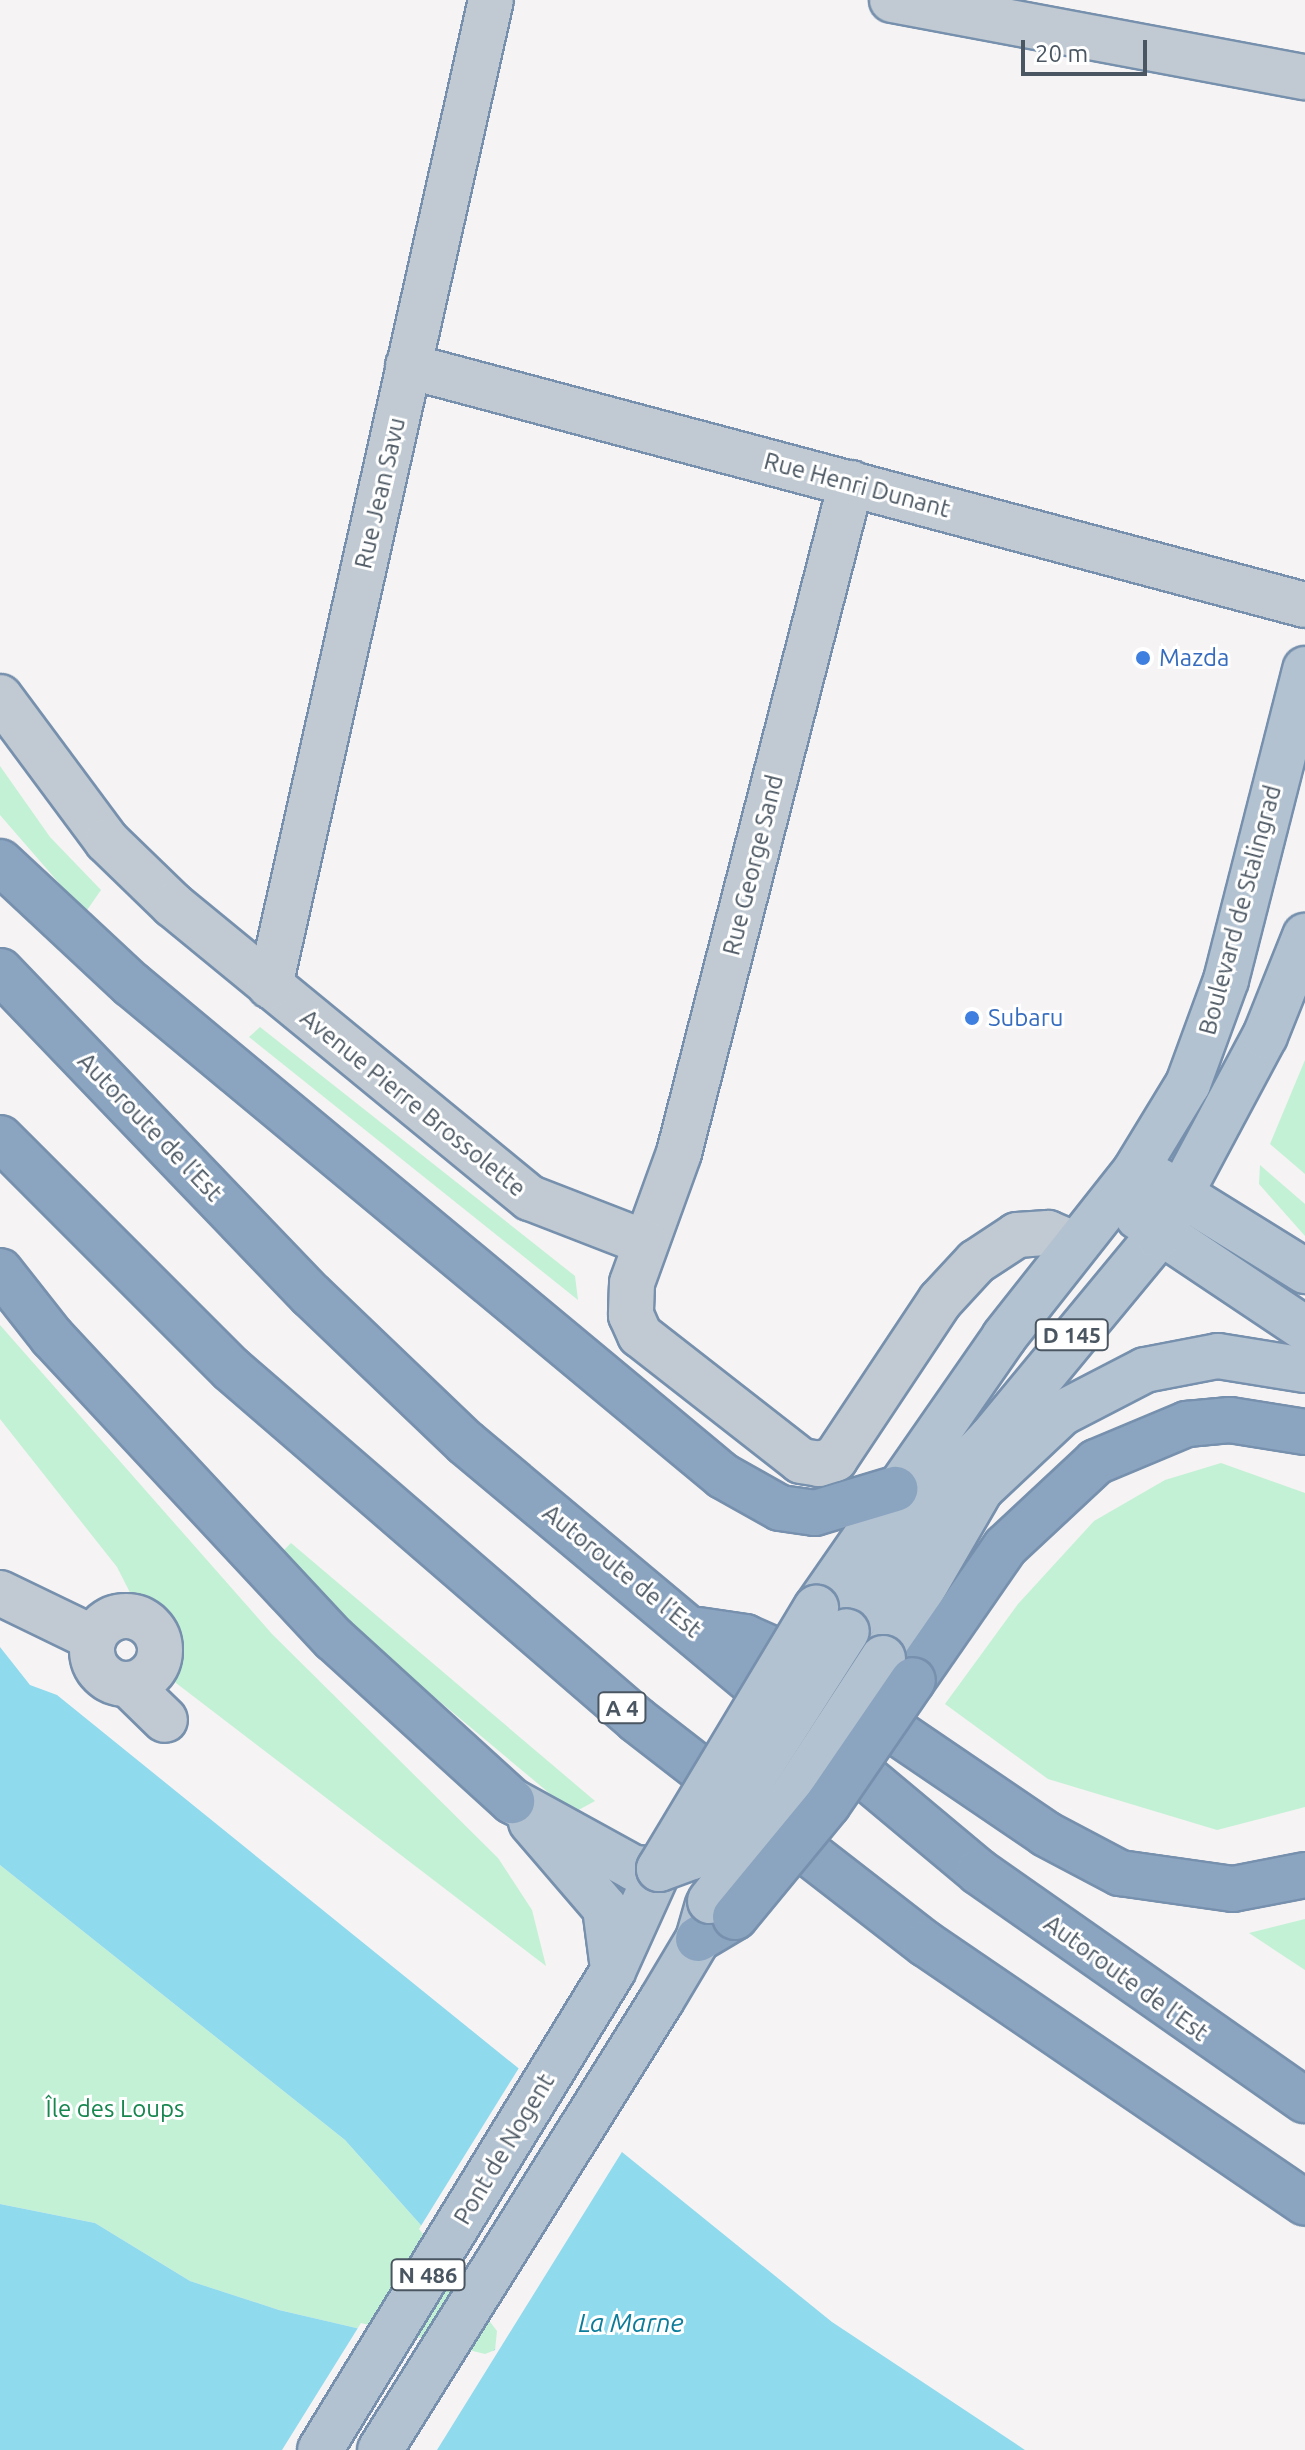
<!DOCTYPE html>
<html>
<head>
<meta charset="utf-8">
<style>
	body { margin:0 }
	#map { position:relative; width:1305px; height:2450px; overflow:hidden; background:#f5f3f3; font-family:Ubuntu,sans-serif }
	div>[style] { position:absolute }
	.green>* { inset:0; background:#c3f1d5 }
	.water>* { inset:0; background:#90daee }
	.pier>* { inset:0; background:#f5f3f3 }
	.roads { filter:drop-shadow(2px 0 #7690ad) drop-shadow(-2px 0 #7690ad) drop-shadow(0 2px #7690ad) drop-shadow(0 -2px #7690ad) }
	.minor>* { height:44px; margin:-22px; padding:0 22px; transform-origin:22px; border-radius:22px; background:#c1cad2 }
	.minor>.ring { margin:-22px; padding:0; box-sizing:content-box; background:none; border:44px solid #c1cad2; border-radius:50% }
	.major>* { height:44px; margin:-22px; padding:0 22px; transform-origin:22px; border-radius:22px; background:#b3c2d1 }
	.highway>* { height:44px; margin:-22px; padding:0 22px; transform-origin:22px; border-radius:22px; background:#8ba5c1 }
	.bridges { filter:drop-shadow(2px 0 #7690ad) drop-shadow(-2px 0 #7690ad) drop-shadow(0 2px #7690ad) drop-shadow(0 -2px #7690ad) }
	.major-bridge>* { height:44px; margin:-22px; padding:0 22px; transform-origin:22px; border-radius:22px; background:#b3c2d1 }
	.highway-bridge>* { height:44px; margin:-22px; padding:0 22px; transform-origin:22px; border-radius:22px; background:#8ba5c1 }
	.dots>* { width:22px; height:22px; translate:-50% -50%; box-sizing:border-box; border:4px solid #fff; border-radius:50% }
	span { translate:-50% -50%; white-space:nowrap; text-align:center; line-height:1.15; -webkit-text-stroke:6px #fff; paint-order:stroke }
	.shield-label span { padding:2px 6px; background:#fff; border:2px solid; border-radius:6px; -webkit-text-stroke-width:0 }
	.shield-label { font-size:22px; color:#4a5661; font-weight:700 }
	.street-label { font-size:24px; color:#4a5661 }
	.shop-label { font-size:24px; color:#366cbe }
	.left { translate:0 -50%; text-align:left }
	.park-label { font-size:24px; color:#17864f }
	.water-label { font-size:26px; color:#0c7c9b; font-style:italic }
	.scale { position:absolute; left:1021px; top:40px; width:126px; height:36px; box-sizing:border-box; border:4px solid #4a5661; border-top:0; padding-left:10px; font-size:24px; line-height:28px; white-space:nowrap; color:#4a5661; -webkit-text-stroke:6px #fff; paint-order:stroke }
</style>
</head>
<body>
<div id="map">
	<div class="green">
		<i style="clip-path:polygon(0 766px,50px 837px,101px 890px,85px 913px,0 815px)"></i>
		<i style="clip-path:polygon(260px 1027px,575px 1276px,578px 1300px,249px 1037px)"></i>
		<i style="clip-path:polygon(1305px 1060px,1305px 1174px,1270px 1144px)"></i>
		<i style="clip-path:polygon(1260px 1165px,1305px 1204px,1305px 1236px,1259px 1184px)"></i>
		<i style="clip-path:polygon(0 1325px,272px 1634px,498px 1858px,532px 1910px,546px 1966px,176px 1683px,117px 1567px,0 1419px)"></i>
		<i style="clip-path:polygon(1221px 1463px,1305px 1493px,1305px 1807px,1217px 1830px,1048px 1779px,945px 1704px,1018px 1604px,1094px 1521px,1165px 1480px)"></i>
		<i style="clip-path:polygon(291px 1543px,595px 1801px,573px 1813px,329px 1609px,278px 1556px)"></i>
		<i style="clip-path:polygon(0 1865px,345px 2140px,469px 2279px,505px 2340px,497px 2353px,485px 2358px,279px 2310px,190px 2281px,95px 2223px,0 2204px)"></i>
		<i style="clip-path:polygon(1305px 1919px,1305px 1970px,1249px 1933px)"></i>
	</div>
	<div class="water">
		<i style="clip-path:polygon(0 1647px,30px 1685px,57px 1695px,832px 2322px,1025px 2450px,0 2450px,0 2204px,95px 2223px,190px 2281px,279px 2310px,485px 2358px,505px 2340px,469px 2279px,345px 2140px,0 1865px)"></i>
	</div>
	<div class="pier">
		<i style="clip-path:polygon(522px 2063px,625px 2147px,437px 2450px,282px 2450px,361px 2323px,485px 2354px,495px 2350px,497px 2331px,419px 2229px)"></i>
	</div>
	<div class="roads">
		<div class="minor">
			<i style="left:892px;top:0;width:420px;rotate:10.6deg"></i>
			<i style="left:408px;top:366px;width:928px;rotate:14.92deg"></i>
			<i style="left:851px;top:483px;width:692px;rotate:104.4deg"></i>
			<i style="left:679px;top:1153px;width:138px;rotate:109.9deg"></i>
			<i style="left:632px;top:1283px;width:32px;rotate:92deg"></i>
			<i style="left:631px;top:1315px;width:22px;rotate:66deg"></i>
			<i style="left:640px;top:1335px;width:204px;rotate:38deg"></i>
			<i style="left:801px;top:1461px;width:18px;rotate:9deg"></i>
			<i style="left:819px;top:1464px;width:17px;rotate:-17deg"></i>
			<i style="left:835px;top:1459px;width:190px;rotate:-56.4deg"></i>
			<i style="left:940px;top:1301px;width:53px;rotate:-47.3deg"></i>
			<i style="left:976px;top:1262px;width:49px;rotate:-33.4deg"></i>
			<i style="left:1017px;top:1235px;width:31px;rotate:-4deg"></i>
			<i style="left:1048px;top:1233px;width:30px;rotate:23deg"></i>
			<i style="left:0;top:697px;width:179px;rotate:53.4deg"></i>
			<i style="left:107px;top:841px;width:92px;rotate:44.1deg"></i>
			<i style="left:173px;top:905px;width:462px;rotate:39.4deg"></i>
			<i style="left:530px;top:1198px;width:124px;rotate:21.2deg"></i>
			<i style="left:270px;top:986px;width:1010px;rotate:-77.37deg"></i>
			<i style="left:0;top:1593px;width:103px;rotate:25.8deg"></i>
			<i class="ring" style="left:92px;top:1616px;width:24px;height:24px"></i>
			<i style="left:129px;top:1685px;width:50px;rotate:44.2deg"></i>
		</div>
		<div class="major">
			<i style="left:1158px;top:1180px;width:173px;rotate:31.8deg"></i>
			<i style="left:1138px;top:1217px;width:201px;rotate:33.8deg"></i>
			<i style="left:981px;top:1489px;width:111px;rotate:-43.2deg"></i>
			<i style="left:1062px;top:1413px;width:93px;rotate:-27.4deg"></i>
			<i style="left:1145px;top:1370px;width:74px;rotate:-10.9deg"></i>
			<i style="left:1218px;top:1356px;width:88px;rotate:9.1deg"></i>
			<i style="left:816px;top:1608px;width:330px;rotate:-55.2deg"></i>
			<i style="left:1004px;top:1337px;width:211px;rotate:-51.7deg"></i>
			<i style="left:1135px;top:1171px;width:102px;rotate:-58.7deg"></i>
			<i style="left:1188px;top:1084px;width:111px;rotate:-69.9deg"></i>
			<i style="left:1226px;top:980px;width:321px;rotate:-75.7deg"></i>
			<i style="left:847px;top:1631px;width:169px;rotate:-56.3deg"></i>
			<i style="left:941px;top:1490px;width:72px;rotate:-46.1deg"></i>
			<i style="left:883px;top:1658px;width:195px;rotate:-59.9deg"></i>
			<i style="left:981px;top:1489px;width:52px;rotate:-78.9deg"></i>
			<i style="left:991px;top:1438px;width:262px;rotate:-50.4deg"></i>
			<i style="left:1158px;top:1236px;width:227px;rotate:-61.9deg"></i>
			<i style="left:1265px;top:1036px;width:108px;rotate:-68.2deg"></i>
			<i style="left:531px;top:1822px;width:113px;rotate:49.3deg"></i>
			<i style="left:605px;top:1908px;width:62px;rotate:82.5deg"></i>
			<i style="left:320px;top:2450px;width:562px;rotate:-58.55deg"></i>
			<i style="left:613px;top:1971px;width:112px;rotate:-65.7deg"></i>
			<i style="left:659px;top:1869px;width:25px;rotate:-178deg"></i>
			<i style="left:634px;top:1868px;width:139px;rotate:-151.2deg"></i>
			<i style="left:380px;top:2450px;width:530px;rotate:-57.96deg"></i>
			<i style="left:661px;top:2001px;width:72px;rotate:-59.2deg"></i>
			<i style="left:698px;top:1939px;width:35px;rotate:-74deg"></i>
		</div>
		<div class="highway">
			<i style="left:0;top:862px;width:179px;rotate:43deg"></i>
			<i style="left:131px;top:984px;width:770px;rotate:39.73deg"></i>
			<i style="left:723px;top:1476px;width:65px;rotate:29.3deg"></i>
			<i style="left:780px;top:1508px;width:35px;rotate:8deg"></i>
			<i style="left:815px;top:1513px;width:84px;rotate:-16.7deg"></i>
			<i style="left:0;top:971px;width:449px;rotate:46.2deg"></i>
			<i style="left:311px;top:1295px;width:214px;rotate:43.7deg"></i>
			<i style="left:466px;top:1443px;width:669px;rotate:39.9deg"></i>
			<i style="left:979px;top:1872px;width:398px;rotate:35deg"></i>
			<i style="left:0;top:1138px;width:327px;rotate:45deg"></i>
			<i style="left:231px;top:1369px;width:537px;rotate:40.84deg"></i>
			<i style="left:637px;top:1720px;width:366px;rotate:37.8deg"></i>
			<i style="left:926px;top:1944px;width:459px;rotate:34.3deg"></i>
			<i style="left:0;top:1271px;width:84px;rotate:51.8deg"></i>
			<i style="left:52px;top:1337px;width:413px;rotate:47deg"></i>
			<i style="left:334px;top:1639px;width:241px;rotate:42.3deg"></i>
			<i style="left:698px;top:1630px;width:48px;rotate:8.5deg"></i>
			<i style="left:745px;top:1637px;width:35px;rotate:24deg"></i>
			<i style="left:777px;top:1651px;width:325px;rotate:34.2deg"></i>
			<i style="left:1046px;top:1834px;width:84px;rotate:27.8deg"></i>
			<i style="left:1120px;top:1873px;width:114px;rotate:8.1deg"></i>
			<i style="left:1233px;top:1889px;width:73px;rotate:-11deg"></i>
			<i style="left:913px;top:1680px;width:162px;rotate:-55.3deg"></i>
			<i style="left:1005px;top:1547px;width:125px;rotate:-43deg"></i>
			<i style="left:1096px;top:1462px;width:99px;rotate:-22.7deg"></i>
			<i style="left:1187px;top:1424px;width:43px;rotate:-5.3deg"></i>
			<i style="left:1230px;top:1420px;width:76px;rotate:9.1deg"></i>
			<i style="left:698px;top:1939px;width:43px;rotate:-30.7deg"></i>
		</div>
	</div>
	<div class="bridges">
		<div class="major-bridge">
			<i style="left:659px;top:1869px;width:35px;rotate:-20deg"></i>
			<i style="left:692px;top:1857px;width:37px;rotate:-44deg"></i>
			<i style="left:719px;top:1831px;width:237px;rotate:-57.4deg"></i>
			<i style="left:659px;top:1869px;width:305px;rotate:-59deg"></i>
			<i style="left:710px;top:1901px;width:127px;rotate:-51.4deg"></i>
			<i style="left:789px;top:1802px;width:172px;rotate:-56.9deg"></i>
		</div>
		<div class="highway-bridge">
			<i style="left:735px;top:1917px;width:146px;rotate:-50.5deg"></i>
			<i style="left:828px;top:1804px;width:150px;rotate:-55.6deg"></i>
		</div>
	</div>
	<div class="dots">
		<i style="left:1143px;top:658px;background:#3f7fe0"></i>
		<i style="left:972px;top:1018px;background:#3f7fe0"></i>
	</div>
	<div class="shield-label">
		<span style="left:1072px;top:1335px">D 145</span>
		<span style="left:622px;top:1708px">A 4</span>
		<span style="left:428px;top:2275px">N 486</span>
	</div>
	<div class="street-label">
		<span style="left:857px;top:485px;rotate:15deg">Rue Henri Dunant</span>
		<span style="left:380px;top:493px;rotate:-77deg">Rue Jean Savu</span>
		<span style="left:753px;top:865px;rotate:-76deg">Rue George Sand</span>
		<span style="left:1240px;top:910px;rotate:-75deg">Boulevard de Stalingrad</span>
		<span style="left:413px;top:1103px;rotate:39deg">Avenue Pierre Brossolette</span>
		<span style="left:150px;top:1127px;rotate:46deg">Autoroute de l’Est</span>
		<span style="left:622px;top:1571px;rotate:39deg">Autoroute de l’Est</span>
		<span style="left:1126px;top:1978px;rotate:36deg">Autoroute de l’Est</span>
		<span style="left:504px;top:2149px;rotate:-59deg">Pont de Nogent</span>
	</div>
	<div class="shop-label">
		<span class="left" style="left:1159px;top:658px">Mazda</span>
		<span class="left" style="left:988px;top:1018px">Subaru</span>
	</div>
	<div class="park-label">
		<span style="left:115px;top:2109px">Île des Loups</span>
	</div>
	<div class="water-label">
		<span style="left:631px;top:2323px">La Marne</span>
	</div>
	<div class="scale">20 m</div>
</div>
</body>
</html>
